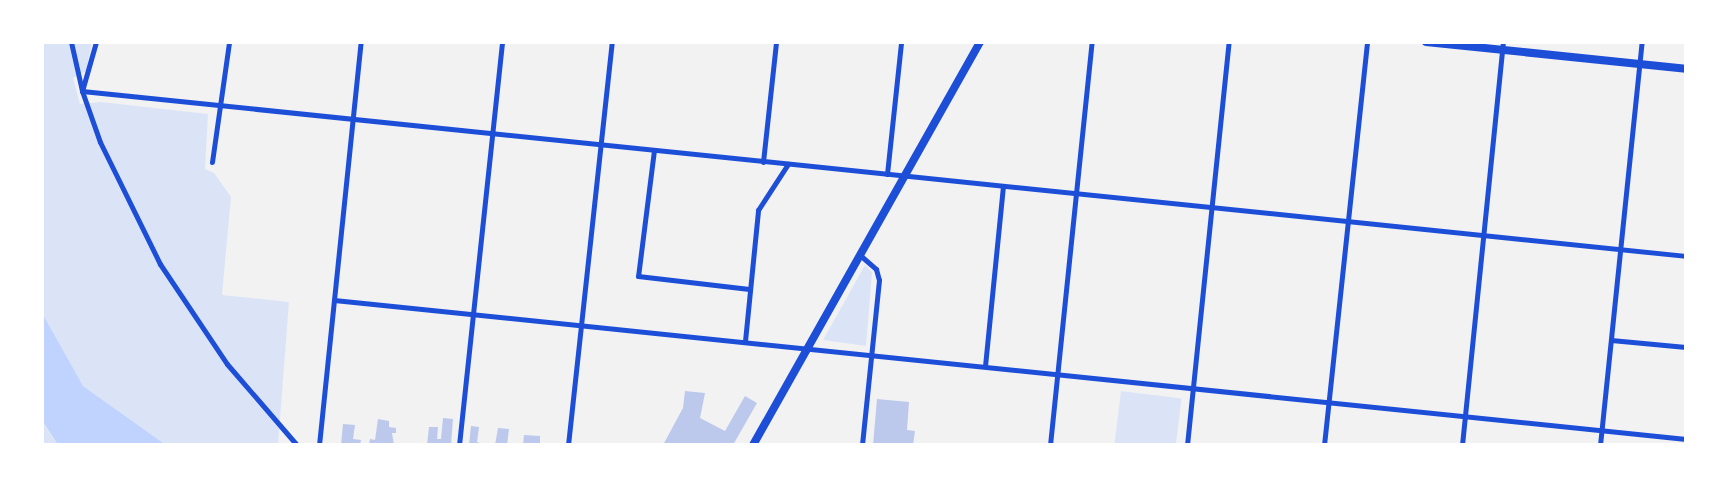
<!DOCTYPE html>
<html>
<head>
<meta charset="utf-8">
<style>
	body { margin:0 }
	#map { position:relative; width:1728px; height:487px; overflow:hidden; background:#f2f2f2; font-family:Helvetica,sans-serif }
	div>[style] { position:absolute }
	.green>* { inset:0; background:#dbe4f7; transform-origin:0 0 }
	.water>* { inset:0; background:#bfd3fe }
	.building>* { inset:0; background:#bdc9ec }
	.minor>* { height:5px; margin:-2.5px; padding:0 2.5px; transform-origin:2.5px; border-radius:2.5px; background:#1d4ed8 }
	.secondary>* { height:8px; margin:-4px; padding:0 4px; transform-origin:4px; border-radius:4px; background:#1d4ed8 }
	.primary>* { height:8px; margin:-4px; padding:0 4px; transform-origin:4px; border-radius:4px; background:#1d4ed8 }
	span { translate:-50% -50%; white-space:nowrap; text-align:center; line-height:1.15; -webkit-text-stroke:4.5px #fff; paint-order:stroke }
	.frame { position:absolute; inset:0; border:44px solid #fff; pointer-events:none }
</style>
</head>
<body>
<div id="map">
	<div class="green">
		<i style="clip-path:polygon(42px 42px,92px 42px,86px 71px,73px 78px,80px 104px,101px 102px,208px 114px,205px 169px,214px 173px,231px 197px,222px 295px,289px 302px,278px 445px,166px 445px,83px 386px,56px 343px,42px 313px)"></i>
		<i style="clip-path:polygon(865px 265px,872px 272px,866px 346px,823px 340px)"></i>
		<i style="left:1121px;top:391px;width:61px;height:54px;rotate:7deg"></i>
		<i style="clip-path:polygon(42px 420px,53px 438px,58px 445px,42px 445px)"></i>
	</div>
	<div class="water">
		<i style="clip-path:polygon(42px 313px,83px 386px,166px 445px,58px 445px,42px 420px)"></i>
	</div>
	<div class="building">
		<i style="clip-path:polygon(685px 391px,705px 393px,700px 418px,725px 431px,745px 396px,757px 403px,733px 445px,663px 445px,683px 408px)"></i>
		<i style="clip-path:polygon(877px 399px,909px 402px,907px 430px,915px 431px,913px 445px,873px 445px)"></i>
		<i style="clip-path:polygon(443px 418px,453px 419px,451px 445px,427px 445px,429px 427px,438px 427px,437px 439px,441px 439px)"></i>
		<i style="clip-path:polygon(378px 419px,389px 421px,389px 427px,396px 428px,396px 433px,392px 433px,394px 445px,369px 445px,370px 439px,375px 440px)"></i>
		<i style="clip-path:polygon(343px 424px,355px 425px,353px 439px,361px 440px,360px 445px,341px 445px)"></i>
		<i style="clip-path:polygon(471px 426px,479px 427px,477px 442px,486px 445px,469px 445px)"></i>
		<i style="clip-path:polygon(498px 428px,509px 429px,507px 445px,495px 445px)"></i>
		<i style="clip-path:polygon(524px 435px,540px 436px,540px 445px,523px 445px)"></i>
	</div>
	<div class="minor">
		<i style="left:71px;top:42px;width:50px;rotate:77.3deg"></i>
		<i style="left:82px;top:91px;width:54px;rotate:70.6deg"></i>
		<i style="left:100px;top:142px;width:136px;rotate:63.8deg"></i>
		<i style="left:160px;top:264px;width:120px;rotate:56.2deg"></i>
		<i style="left:227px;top:364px;width:107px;rotate:49.2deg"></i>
		<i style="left:82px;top:91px;width:1612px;rotate:5.87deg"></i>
		<i style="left:82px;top:91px;width:51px;rotate:-74.1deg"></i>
		<i style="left:654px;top:150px;width:127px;rotate:97.2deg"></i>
		<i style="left:638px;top:276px;width:112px;rotate:6.7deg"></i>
		<i style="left:212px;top:162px;width:121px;rotate:-81.9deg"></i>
		<i style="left:763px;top:162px;width:121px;rotate:-83.8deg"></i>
		<i style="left:887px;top:174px;width:133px;rotate:-83.9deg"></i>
		<i style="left:861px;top:256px;width:20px;rotate:41deg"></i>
		<i style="left:876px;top:269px;width:11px;rotate:75deg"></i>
		<i style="left:879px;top:280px;width:166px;rotate:95.9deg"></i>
		<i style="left:334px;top:300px;width:1359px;rotate:5.87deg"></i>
		<i style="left:1611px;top:340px;width:75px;rotate:5.3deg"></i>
		<i style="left:745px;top:341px;width:132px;rotate:-84.3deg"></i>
		<i style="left:758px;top:210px;width:55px;rotate:-56.9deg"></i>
		<i style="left:985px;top:366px;width:181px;rotate:-84.3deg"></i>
		<i style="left:319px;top:445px;width:405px;rotate:-84.1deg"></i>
		<i style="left:459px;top:445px;width:405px;rotate:-83.9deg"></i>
		<i style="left:568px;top:445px;width:405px;rotate:-83.8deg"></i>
		<i style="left:1050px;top:445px;width:405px;rotate:-84.1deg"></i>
		<i style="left:1187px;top:445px;width:405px;rotate:-84.1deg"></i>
		<i style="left:1324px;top:445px;width:405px;rotate:-83.9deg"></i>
		<i style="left:1462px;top:445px;width:405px;rotate:-84.2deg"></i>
		<i style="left:1600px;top:445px;width:405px;rotate:-84.1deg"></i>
	</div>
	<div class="secondary">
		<i style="left:1426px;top:42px;width:261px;rotate:5.9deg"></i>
	</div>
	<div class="primary">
		<i style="left:753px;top:445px;width:463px;rotate:-60.6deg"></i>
	</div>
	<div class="frame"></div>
</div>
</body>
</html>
